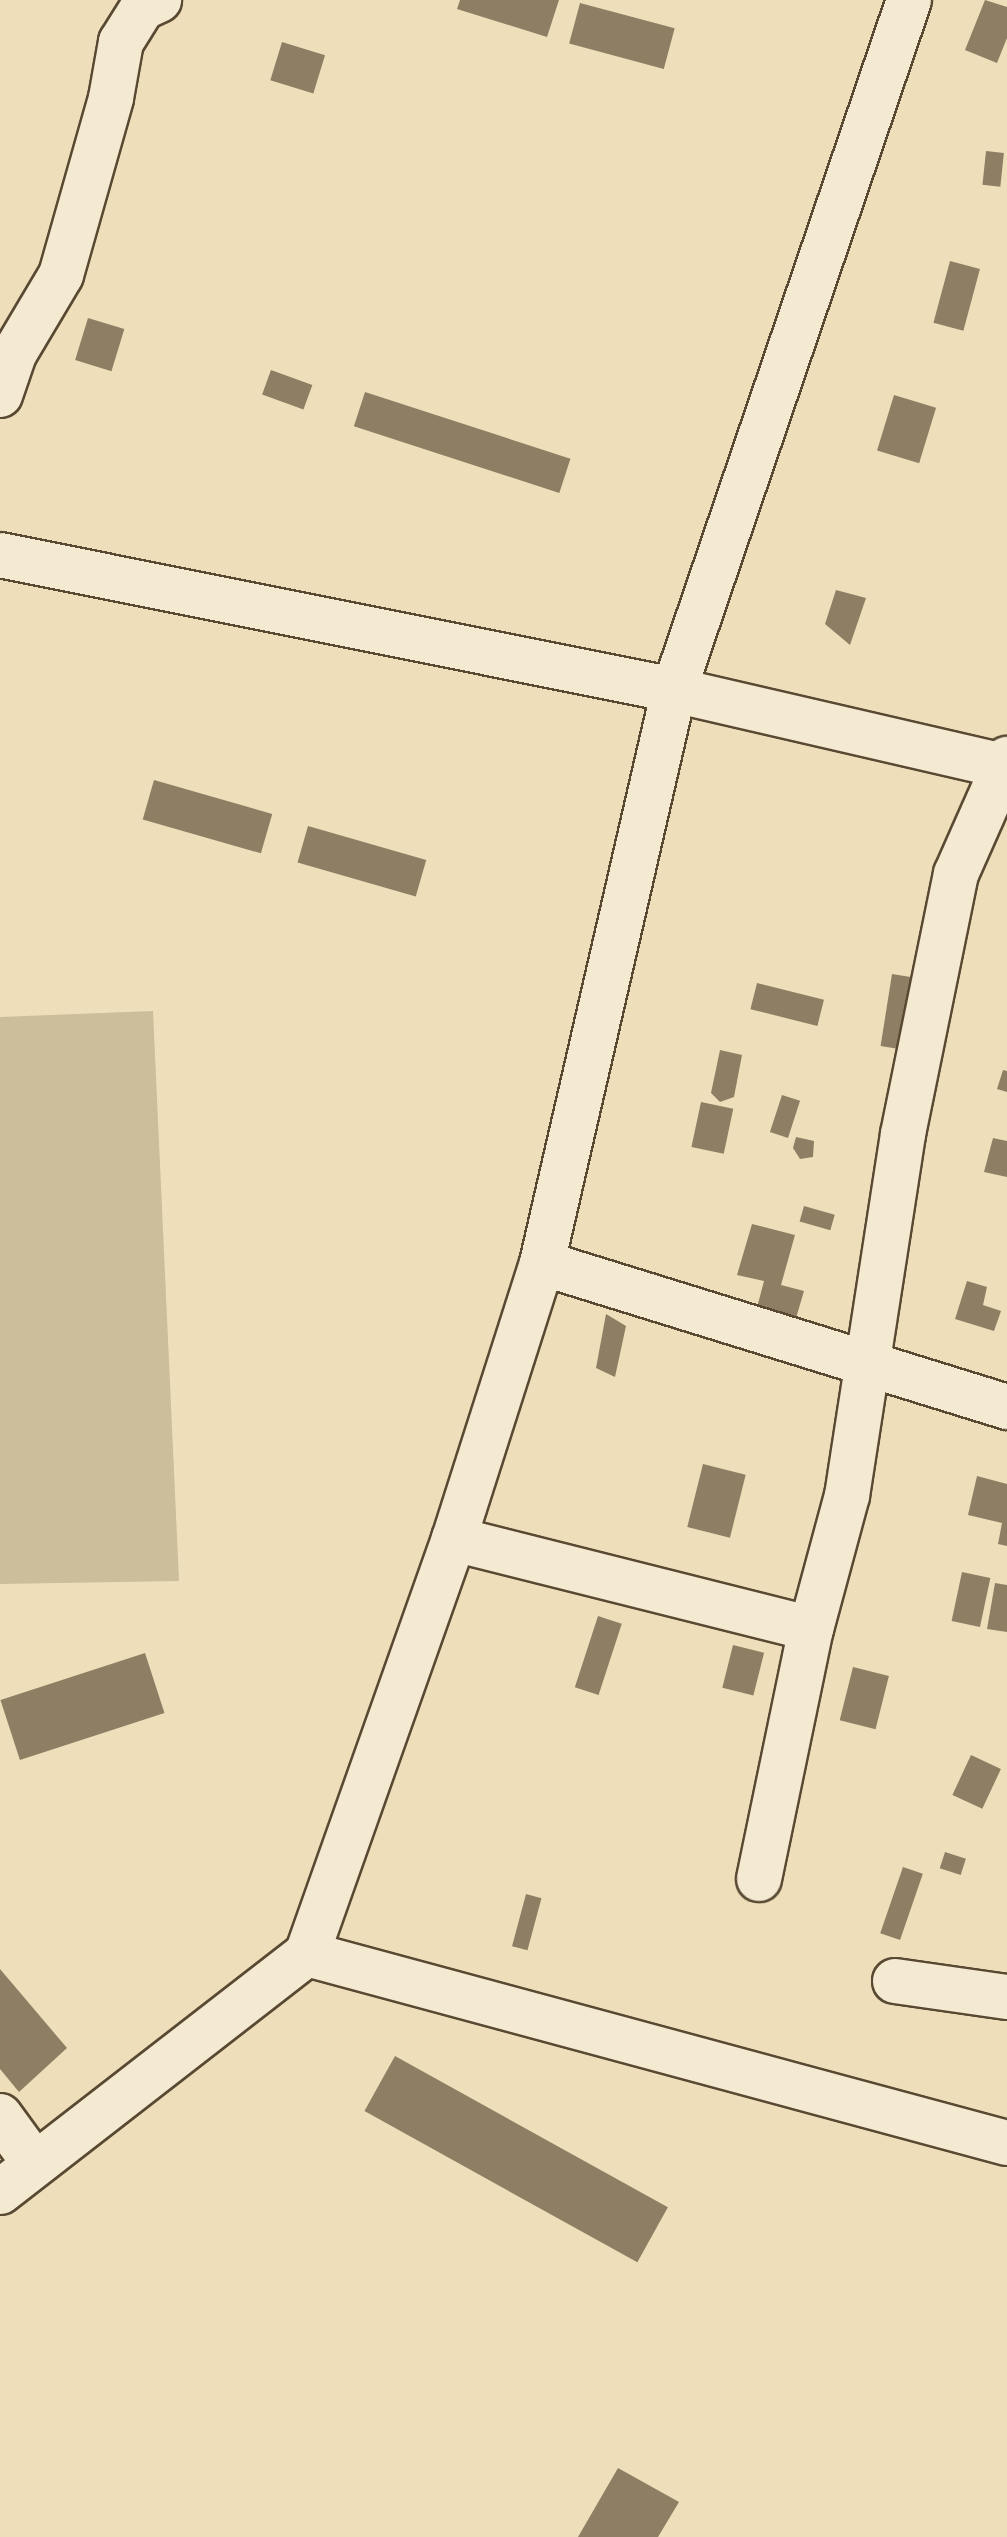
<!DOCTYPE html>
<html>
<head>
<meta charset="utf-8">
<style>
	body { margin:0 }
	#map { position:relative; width:1007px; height:2537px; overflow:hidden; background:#eedfba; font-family:"Sorts Mill Goudy",serif }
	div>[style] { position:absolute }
	.green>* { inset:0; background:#ccbd9b }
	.building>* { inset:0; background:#8e7f64; transform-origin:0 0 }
	.roads { filter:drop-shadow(2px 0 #594933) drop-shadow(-2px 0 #594933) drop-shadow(0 2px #594933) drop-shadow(0 -2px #594933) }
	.minor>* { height:44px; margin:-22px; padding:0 22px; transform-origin:22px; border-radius:22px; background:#f4ead2 }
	span { translate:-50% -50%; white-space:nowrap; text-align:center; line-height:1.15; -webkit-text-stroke:6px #f4ead2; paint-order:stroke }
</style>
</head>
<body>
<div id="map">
	<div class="green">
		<i style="clip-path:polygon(153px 1011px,179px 1581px,0 1584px,0 1017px)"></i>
	</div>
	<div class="building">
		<i style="clip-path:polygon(460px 0,559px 0,547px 37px,457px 9px)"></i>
		<i style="clip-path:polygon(985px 0,1007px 7px,1007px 38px,997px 63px,965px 50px)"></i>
		<i style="left:580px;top:3px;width:98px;height:42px;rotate:15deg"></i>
		<i style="left:282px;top:42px;width:45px;height:40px;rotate:17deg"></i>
		<i style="left:986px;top:151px;width:18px;height:34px;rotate:6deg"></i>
		<i style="left:950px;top:261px;width:31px;height:64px;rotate:15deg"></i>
		<i style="left:88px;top:318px;width:38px;height:44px;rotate:17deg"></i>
		<i style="left:271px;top:370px;width:44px;height:26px;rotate:20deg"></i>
		<i style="left:365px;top:392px;width:216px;height:36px;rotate:18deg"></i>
		<i style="left:894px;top:395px;width:44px;height:58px;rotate:17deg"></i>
		<i style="clip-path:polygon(836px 590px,866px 598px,850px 645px,825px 624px)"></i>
		<i style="left:154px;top:780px;width:123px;height:41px;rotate:16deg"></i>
		<i style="left:308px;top:826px;width:123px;height:38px;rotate:16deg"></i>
		<i style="left:892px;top:974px;width:36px;height:73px;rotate:9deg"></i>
		<i style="left:757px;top:983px;width:69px;height:27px;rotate:14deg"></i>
		<i style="clip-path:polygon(720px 1050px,742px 1055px,734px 1097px,720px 1102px,711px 1093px)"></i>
		<i style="clip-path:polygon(1003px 1070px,1007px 1071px,1007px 1092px,997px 1089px)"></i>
		<i style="left:782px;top:1095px;width:19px;height:39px;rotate:18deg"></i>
		<i style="left:701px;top:1102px;width:33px;height:46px;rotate:12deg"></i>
		<i style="clip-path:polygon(796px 1137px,814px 1141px,813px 1157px,800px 1159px,793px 1148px)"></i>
		<i style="clip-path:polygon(993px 1138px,1007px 1141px,1007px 1177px,984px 1172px)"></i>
		<i style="left:804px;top:1206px;width:32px;height:16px;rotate:16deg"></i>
		<i style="clip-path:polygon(752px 1224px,795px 1235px,781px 1285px,804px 1291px,794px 1325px,755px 1315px,764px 1281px,737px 1275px)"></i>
		<i style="clip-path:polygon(967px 1281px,987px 1287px,983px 1305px,1001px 1311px,994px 1331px,955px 1319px)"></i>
		<i style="clip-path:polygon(606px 1314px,626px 1326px,615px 1377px,596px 1368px)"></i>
		<i style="left:703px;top:1464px;width:44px;height:65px;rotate:14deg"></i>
		<i style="clip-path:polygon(977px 1476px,1007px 1484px,1007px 1546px,998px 1544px,1002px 1523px,968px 1515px)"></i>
		<i style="left:962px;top:1572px;width:29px;height:50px;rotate:12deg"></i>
		<i style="clip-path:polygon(995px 1583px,1007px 1585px,1007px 1632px,987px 1629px)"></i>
		<i style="left:598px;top:1616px;width:25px;height:75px;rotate:18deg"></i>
		<i style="left:733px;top:1645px;width:32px;height:44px;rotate:14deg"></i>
		<i style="left:145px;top:1653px;width:63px;height:152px;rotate:72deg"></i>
		<i style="left:853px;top:1667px;width:37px;height:55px;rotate:14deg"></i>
		<i style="left:971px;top:1755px;width:33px;height:44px;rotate:25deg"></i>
		<i style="left:945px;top:1852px;width:22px;height:17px;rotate:18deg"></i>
		<i style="left:903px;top:1867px;width:21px;height:70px;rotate:19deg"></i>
		<i style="left:526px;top:1894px;width:16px;height:54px;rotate:15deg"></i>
		<i style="clip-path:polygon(0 1969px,67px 2048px,19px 2092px,0 2069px)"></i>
		<i style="left:395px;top:2056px;width:312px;height:63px;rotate:29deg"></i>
		<i style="clip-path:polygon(618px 2468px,679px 2502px,658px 2537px,578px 2537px)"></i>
	</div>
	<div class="roads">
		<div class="minor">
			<i style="left:0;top:395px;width:43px;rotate:-71.1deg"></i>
			<i style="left:14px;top:354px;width:92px;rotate:-59.3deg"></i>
			<i style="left:61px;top:275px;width:184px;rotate:-74.2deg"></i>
			<i style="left:111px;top:98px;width:57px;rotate:-79.9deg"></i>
			<i style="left:121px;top:42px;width:40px;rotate:-58deg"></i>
			<i style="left:142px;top:8px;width:19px;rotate:-25deg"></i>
			<i style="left:0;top:555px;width:687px;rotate:11.33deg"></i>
			<i style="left:674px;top:690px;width:342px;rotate:13deg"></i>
			<i style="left:542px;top:1263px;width:487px;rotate:17.2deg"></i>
			<i style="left:454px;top:1539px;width:368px;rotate:14.1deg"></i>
			<i style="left:759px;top:1879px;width:255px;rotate:-78.3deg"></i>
			<i style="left:811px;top:1629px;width:138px;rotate:-74.9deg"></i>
			<i style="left:847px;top:1496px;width:366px;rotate:-81.2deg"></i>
			<i style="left:903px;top:1134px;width:265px;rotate:-78.5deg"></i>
			<i style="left:956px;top:874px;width:126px;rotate:-66.1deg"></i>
			<i style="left:307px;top:1954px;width:725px;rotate:15.11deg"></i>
			<i style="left:895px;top:1981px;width:113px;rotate:8.1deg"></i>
			<i style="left:0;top:2116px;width:59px;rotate:53.9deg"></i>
			<i style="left:0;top:2192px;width:388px;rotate:-37.8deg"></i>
			<i style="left:307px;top:1954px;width:440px;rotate:-70.5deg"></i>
			<i style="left:454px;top:1539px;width:290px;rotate:-72.3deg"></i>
			<i style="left:542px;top:1263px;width:588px;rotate:-77.03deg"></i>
			<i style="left:674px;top:690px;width:729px;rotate:-71.19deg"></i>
		</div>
	</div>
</div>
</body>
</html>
